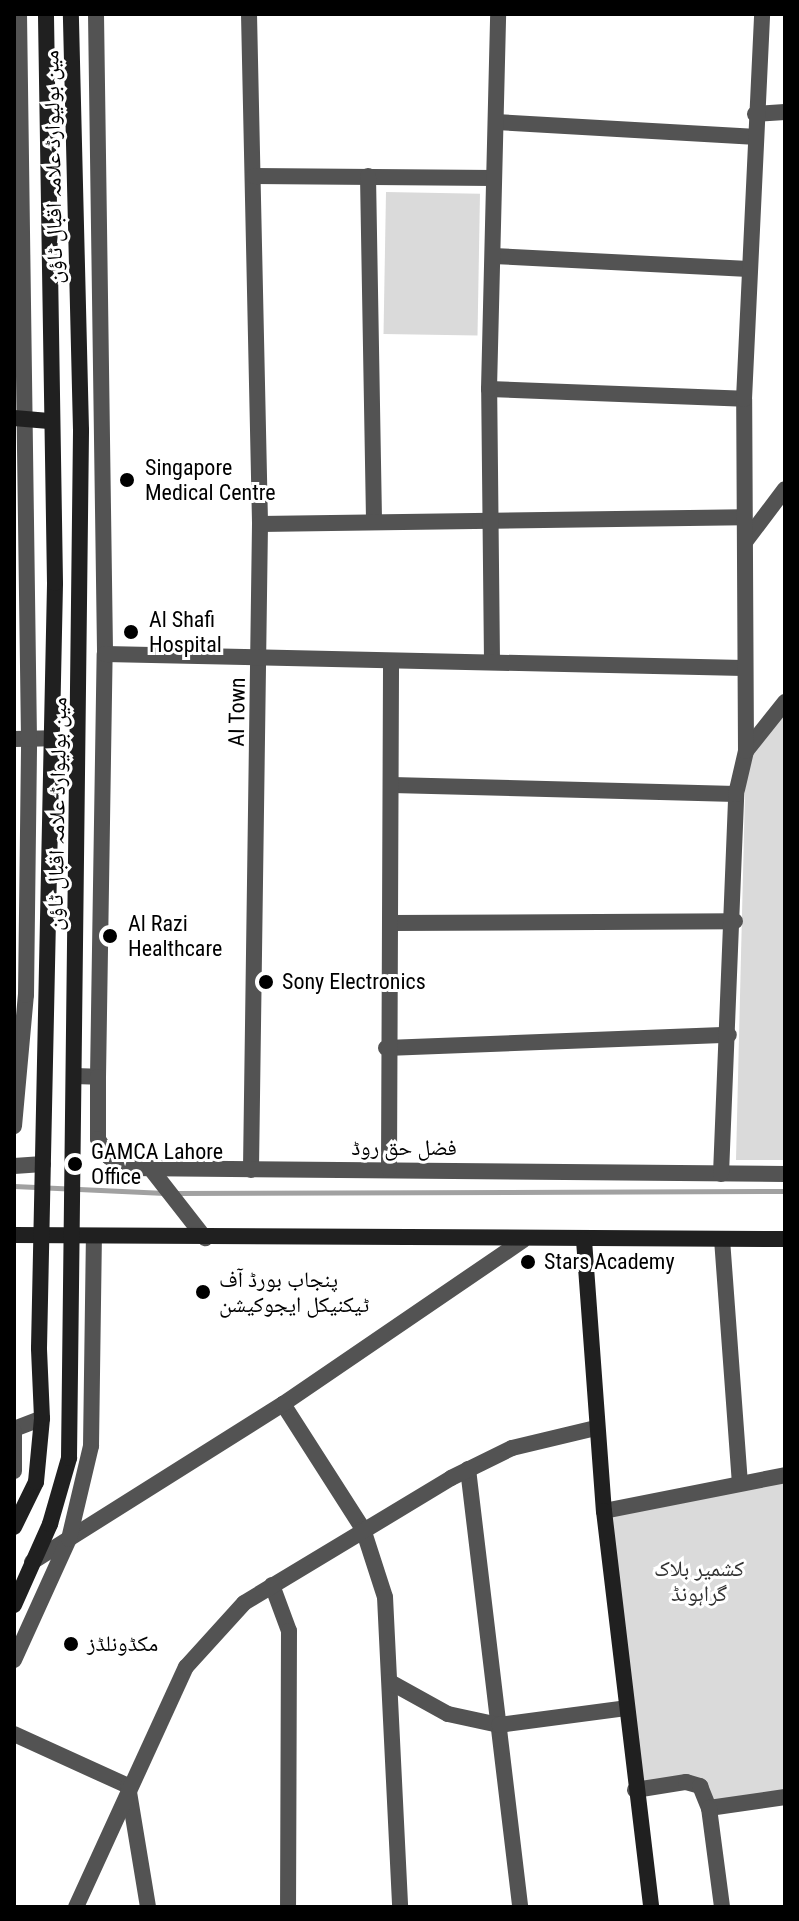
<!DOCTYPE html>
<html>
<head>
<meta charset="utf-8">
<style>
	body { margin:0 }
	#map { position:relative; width:799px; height:1921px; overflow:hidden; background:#fff; font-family:"Roboto Condensed","Noto Naskh Arabic",sans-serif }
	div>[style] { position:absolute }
	.green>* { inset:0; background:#dadada; transform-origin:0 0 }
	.stream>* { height:5px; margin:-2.5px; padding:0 2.5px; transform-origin:2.5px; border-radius:2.5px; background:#a1a1a1 }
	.street>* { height:16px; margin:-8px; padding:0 8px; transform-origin:8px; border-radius:8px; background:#535353 }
	.secondary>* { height:16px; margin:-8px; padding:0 8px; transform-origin:8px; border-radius:8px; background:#202020 }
	.dots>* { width:22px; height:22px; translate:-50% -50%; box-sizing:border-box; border:4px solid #fff; border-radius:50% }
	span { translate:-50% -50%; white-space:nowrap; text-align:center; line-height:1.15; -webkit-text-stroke:6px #fff; paint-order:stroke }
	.street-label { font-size:22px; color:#000 }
	.poi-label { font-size:22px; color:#000 }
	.left { translate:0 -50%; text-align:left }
	.park-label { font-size:22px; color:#313131 }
	.frame { position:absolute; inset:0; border:16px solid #000; pointer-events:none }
</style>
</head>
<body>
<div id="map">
	<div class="green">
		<i style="left:386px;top:192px;width:94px;height:142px;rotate:1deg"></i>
		<i style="clip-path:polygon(785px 702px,785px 1160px,736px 1160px,746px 751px)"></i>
		<i style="clip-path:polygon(785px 1475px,785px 1797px,709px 1808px,700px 1786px,635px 1790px,604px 1511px)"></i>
	</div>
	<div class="stream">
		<i style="left:14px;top:1186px;width:151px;rotate:2.7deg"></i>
		<i style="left:175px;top:1193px;width:610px;rotate:-0.19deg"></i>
	</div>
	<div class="street">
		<i style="left:96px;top:14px;width:640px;rotate:89.19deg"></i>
		<i style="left:249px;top:14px;width:510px;rotate:88.76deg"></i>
		<i style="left:260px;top:524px;width:646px;rotate:90.8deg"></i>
		<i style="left:755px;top:114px;width:30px;rotate:-4deg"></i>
		<i style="left:496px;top:122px;width:257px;rotate:3.3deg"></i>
		<i style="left:254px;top:176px;width:240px;rotate:0.5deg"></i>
		<i style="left:368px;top:176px;width:345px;rotate:89deg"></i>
		<i style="left:493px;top:256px;width:256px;rotate:2.9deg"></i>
		<i style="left:489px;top:389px;width:255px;rotate:2.2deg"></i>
		<i style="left:260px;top:524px;width:483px;rotate:-0.8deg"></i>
		<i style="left:745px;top:542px;width:66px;rotate:-53deg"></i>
		<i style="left:492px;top:661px;width:272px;rotate:-90.6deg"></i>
		<i style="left:489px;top:389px;width:375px;rotate:-88.6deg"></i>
		<i style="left:14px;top:739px;width:39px;rotate:-1deg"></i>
		<i style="left:746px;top:751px;width:63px;rotate:-51.5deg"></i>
		<i style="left:392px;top:785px;width:344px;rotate:1.5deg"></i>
		<i style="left:391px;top:923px;width:344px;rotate:-0.3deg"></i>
		<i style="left:386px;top:1048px;width:343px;rotate:-2.2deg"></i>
		<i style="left:74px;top:1076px;width:24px;rotate:2deg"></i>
		<i style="left:98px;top:1077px;width:423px;rotate:-89.1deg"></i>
		<i style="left:105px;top:654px;width:639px;rotate:1.26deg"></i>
		<i style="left:98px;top:1077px;width:62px;rotate:90deg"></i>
		<i style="left:98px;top:1139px;width:21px;rotate:59deg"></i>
		<i style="left:109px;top:1157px;width:23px;rotate:29deg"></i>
		<i style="left:129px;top:1168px;width:656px;rotate:0.52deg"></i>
		<i style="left:14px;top:1126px;width:132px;rotate:-84.8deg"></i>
		<i style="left:26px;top:995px;width:256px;rotate:-89.3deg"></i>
		<i style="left:29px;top:739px;width:725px;rotate:-90.79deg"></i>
		<i style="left:14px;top:1166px;width:29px;rotate:-4deg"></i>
		<i style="left:151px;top:1169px;width:88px;rotate:52deg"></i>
		<i style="left:389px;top:1169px;width:508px;rotate:-89.77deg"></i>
		<i style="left:721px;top:1174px;width:380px;rotate:-87.7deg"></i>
		<i style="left:736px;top:794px;width:44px;rotate:-76.9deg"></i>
		<i style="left:746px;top:751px;width:352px;rotate:-90.3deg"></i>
		<i style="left:744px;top:399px;width:385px;rotate:-87.3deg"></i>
		<i style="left:722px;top:1239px;width:245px;rotate:85.8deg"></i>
		<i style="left:283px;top:1404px;width:148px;rotate:57.4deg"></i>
		<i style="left:363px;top:1529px;width:71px;rotate:72.1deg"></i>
		<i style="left:385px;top:1597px;width:310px;rotate:87.2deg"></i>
		<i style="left:14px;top:1429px;width:30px;rotate:-21deg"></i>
		<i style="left:14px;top:1432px;width:39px;rotate:90deg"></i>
		<i style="left:468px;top:1469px;width:441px;rotate:83.2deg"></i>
		<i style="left:604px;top:1511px;width:185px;rotate:-11.2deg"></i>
		<i style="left:32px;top:1562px;width:297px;rotate:-32.2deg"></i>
		<i style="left:283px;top:1404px;width:291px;rotate:-34.3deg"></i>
		<i style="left:272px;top:1585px;width:49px;rotate:69.7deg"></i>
		<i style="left:289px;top:1631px;width:276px;rotate:90.2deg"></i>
		<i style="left:14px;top:1660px;width:133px;rotate:-65.6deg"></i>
		<i style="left:69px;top:1539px;width:96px;rotate:-76.7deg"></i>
		<i style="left:91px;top:1446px;width:210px;rotate:-89.2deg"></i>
		<i style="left:390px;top:1682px;width:66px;rotate:28.9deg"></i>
		<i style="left:448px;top:1714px;width:52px;rotate:12.2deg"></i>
		<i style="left:499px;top:1725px;width:128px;rotate:-7.6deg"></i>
		<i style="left:14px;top:1734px;width:125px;rotate:24.5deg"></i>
		<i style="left:128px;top:1786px;width:123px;rotate:80.6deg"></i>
		<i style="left:635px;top:1790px;width:52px;rotate:-8.9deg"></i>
		<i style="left:686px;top:1782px;width:15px;rotate:16deg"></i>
		<i style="left:700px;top:1786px;width:24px;rotate:68deg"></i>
		<i style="left:709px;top:1808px;width:77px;rotate:-8.2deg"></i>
		<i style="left:709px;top:1808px;width:100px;rotate:82.5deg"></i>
		<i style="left:76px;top:1907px;width:264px;rotate:-65.4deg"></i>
		<i style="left:186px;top:1667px;width:86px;rotate:-47.8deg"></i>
		<i style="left:244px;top:1603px;width:242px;rotate:-31.1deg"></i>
		<i style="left:451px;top:1478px;width:68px;rotate:-26.2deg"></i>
		<i style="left:512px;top:1448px;width:86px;rotate:-13.4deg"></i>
	</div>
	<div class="secondary">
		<i style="left:14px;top:418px;width:38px;rotate:5deg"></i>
		<i style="left:14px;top:1235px;width:771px;rotate:0.3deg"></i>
		<i style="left:584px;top:1240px;width:272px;rotate:85.8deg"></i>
		<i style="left:604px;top:1511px;width:399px;rotate:83.2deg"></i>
		<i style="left:14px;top:1527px;width:50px;rotate:-63.9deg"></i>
		<i style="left:36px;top:1482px;width:64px;rotate:-84.6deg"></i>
		<i style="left:42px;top:1418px;width:70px;rotate:-92.5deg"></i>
		<i style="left:39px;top:1348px;width:765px;rotate:-88.8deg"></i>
		<i style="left:55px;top:583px;width:569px;rotate:-90.91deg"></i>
		<i style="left:14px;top:1605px;width:89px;rotate:-66deg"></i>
		<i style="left:50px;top:1524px;width:69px;rotate:-73.9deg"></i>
		<i style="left:69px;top:1458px;width:1028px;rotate:-89.33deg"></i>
		<i style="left:81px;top:430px;width:416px;rotate:-91.4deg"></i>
	</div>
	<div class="dots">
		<i style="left:127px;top:480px;background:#000"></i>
		<i style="left:131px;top:632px;background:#000"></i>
		<i style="left:110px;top:936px;background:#000"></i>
		<i style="left:266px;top:982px;background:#000"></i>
		<i style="left:75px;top:1164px;background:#000"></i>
		<i style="left:528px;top:1262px;background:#000"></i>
		<i style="left:203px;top:1292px;background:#000"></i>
		<i style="left:71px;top:1644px;background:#000"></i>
	</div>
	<div class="street-label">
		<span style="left:53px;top:167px;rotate:-91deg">مین بولیوارڈ علامہ اقبال ٹاؤن</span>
		<span style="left:237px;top:712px;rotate:-89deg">AI Town</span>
		<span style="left:57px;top:814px;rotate:-89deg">مین بولیوارڈ علامہ اقبال ٹاؤن</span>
		<span style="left:404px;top:1148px">فضل حق روڈ</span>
	</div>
	<div class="poi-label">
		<span class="left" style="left:145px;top:480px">Singapore<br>Medical Centre</span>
		<span class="left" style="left:149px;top:632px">Al Shafi<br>Hospital</span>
		<span class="left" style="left:128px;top:936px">Al Razi<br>Healthcare</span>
		<span class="left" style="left:282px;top:982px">Sony Electronics</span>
		<span class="left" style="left:91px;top:1164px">GAMCA Lahore<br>Office</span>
		<span class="left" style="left:544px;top:1262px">Stars Academy</span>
		<span class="left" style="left:219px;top:1292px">پنجاب بورڈ آف<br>ٹیکنیکل ایجوکیشن</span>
		<span class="left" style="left:87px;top:1644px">مکڈونلڈز</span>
	</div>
	<div class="park-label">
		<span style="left:699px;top:1581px">کشمیر بلاک<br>ﮔﺮﺍﮨﻮﻧﮉ</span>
	</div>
	<div class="frame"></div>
</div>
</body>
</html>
